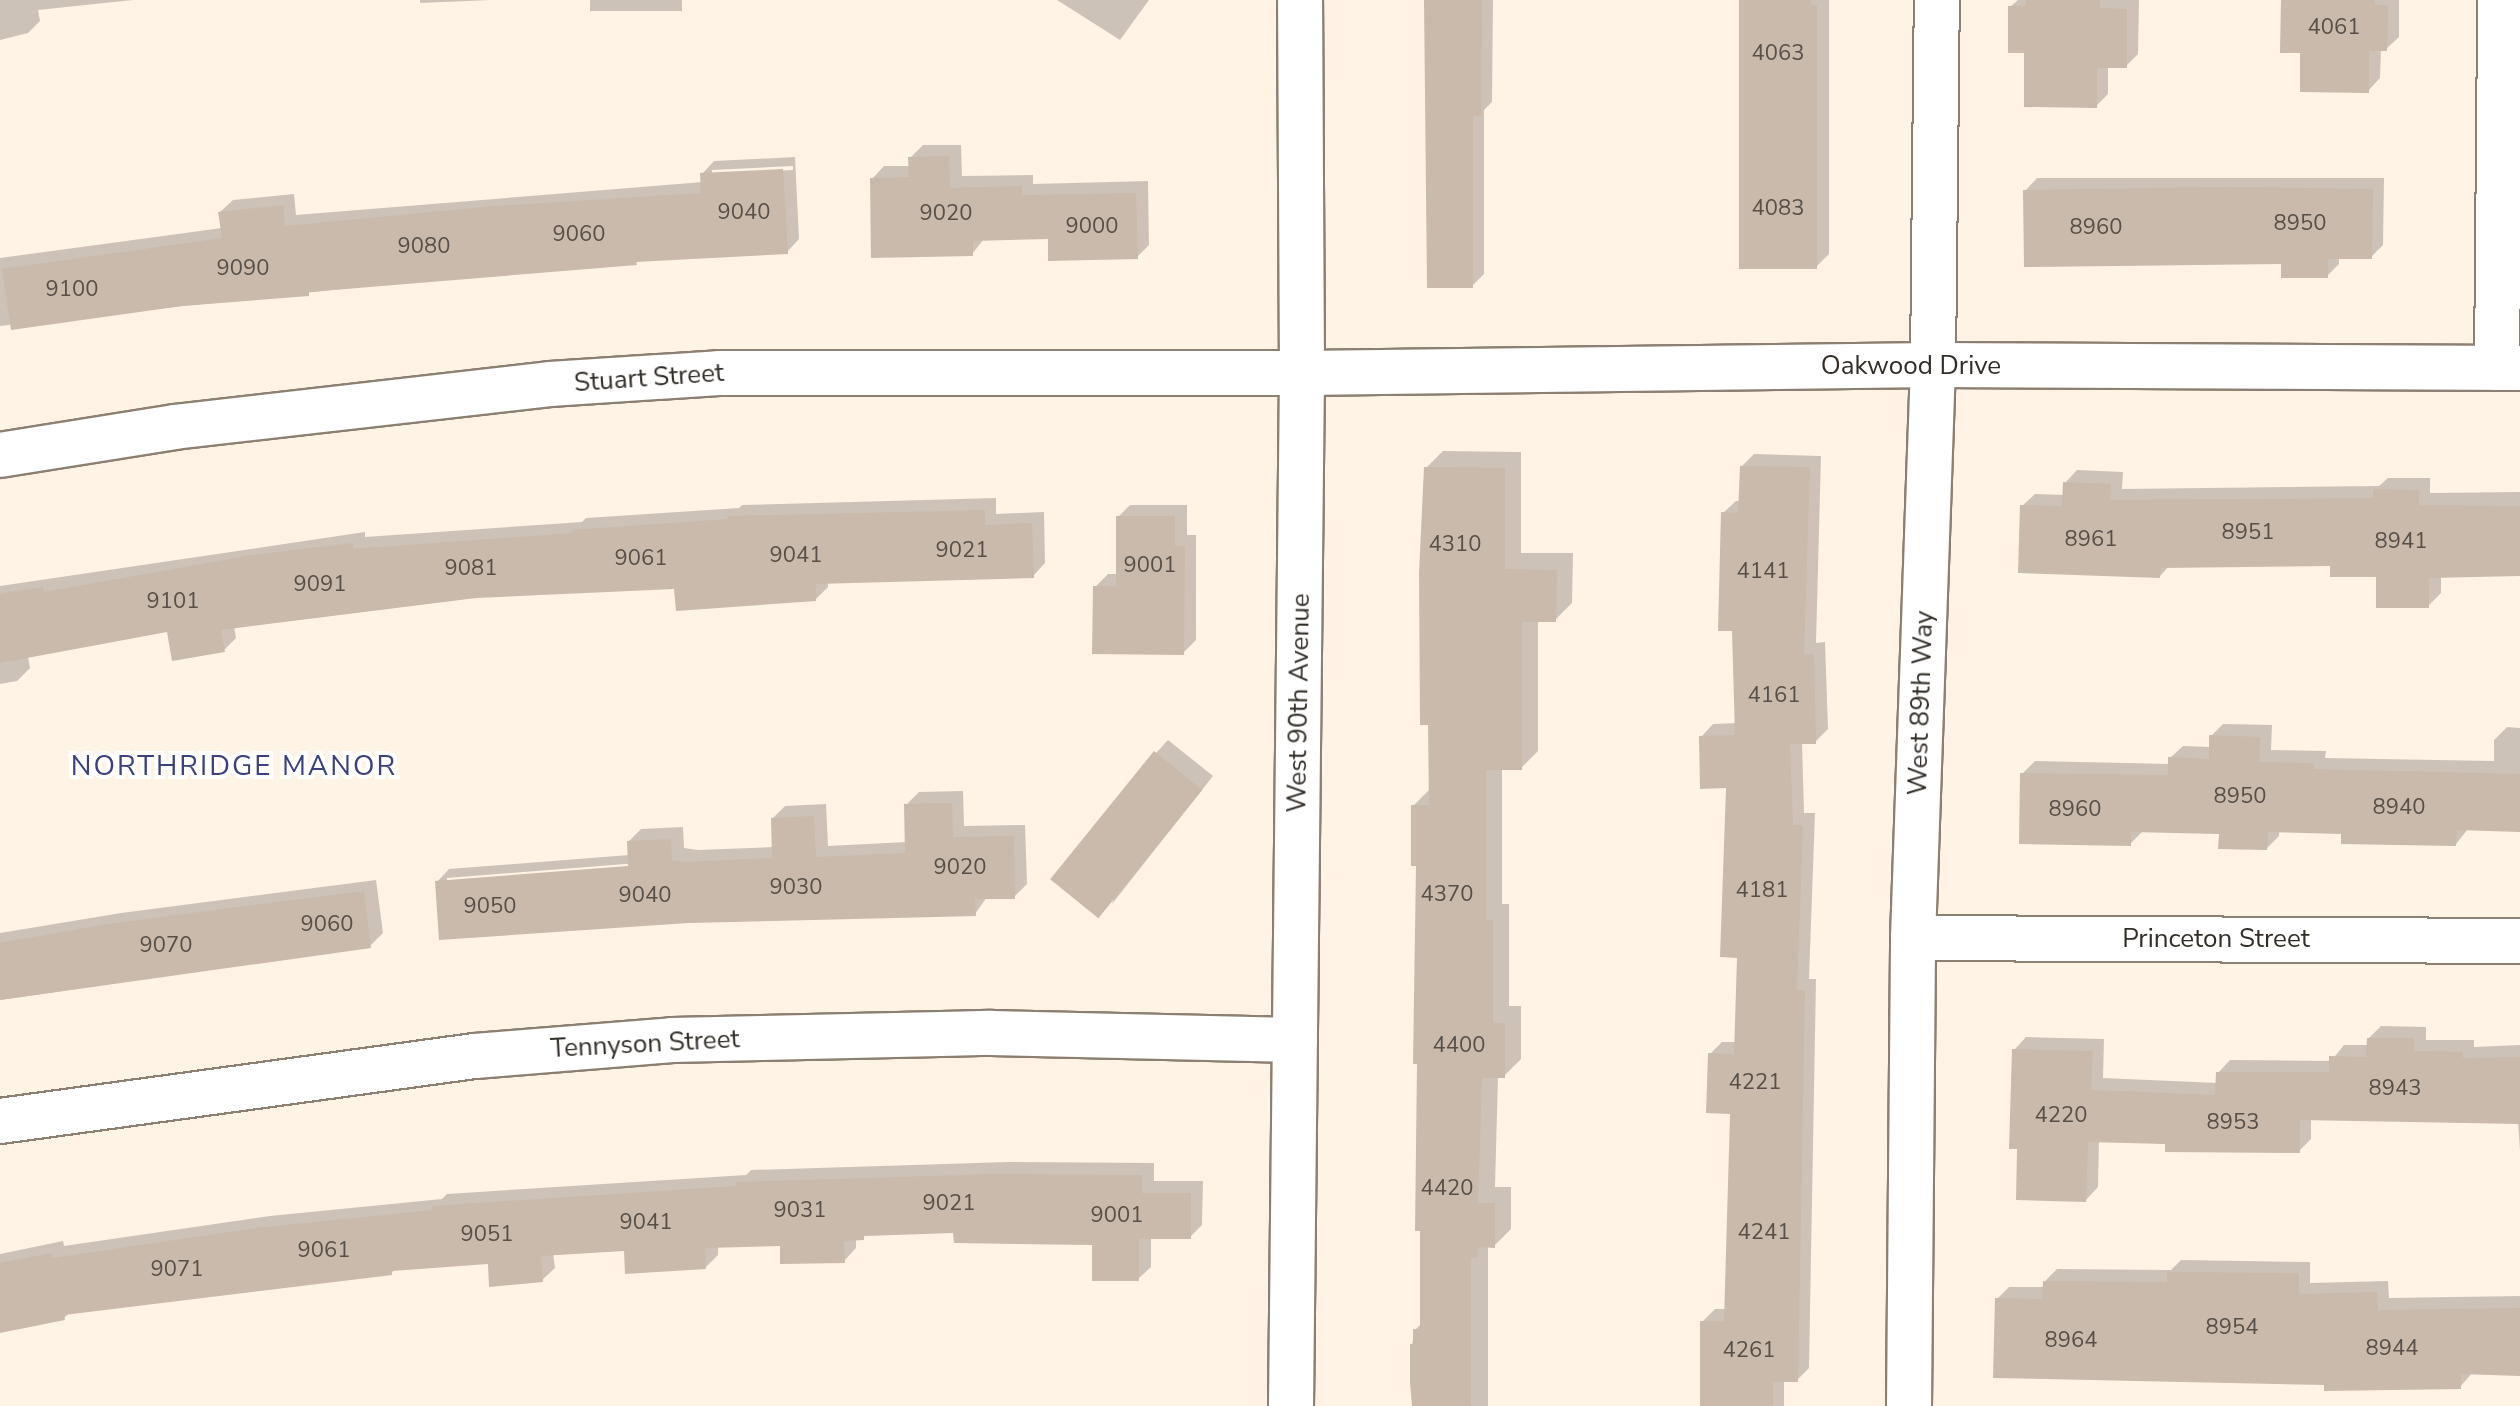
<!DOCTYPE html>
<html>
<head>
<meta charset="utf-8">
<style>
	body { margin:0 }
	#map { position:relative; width:2520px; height:1406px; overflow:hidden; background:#fff3e6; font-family:"Nunito Sans",sans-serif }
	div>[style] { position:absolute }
	.shadow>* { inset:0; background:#0003; transform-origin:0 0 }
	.building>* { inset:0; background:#c9baab; transform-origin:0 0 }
	.roads { filter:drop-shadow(2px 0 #8d7f71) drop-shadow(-2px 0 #8d7f71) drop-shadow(0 2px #8d7f71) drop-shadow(0 -2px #8d7f71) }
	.minor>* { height:44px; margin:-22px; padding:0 22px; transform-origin:22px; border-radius:22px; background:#fff }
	span { translate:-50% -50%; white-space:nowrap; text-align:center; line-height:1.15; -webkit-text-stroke:8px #fff; paint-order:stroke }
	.number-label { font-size:22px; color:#585048 }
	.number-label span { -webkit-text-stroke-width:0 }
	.street-label { font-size:26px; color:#322d27 }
	.neighbourhood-label { font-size:28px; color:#3d407d; letter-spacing:2px }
</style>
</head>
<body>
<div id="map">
	<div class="shadow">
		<i style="clip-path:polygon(0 0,133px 0,38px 10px,40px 21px,28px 33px,0 40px)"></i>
		<i style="clip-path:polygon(420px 0,491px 0,420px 3px)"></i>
		<i style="left:590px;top:0;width:92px;height:11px"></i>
		<i style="clip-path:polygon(1057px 0,1149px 0,1120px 40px)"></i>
		<i style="clip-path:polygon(1427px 0,1493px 0,1492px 102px,1484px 110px,1484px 274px,1472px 286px)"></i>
		<i style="clip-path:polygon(1740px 0,1829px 0,1829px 254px,1816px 267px)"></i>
		<i style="clip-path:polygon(2018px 0,2139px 0,2138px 54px,2126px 66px,2108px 66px,2108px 94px,2096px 106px,2026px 51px,2010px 7px)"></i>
		<i style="clip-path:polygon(2283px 0,2399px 0,2399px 37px,2386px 49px,2381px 49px,2380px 78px,2368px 91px,2302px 52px)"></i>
		<i style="clip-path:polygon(923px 145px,961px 145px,962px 176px,1033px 175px,1033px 184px,1148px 181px,1149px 245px,1137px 257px,1050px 237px,984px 239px,972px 254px,872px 179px,884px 166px,911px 166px,910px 158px)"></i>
		<i style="clip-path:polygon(evenodd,795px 157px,799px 239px,787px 252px,640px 259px,636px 263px,489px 273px,0 326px,0 258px,222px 228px,220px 212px,233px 200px,294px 194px,296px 215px,703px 182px,702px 174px,714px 161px,795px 157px,793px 166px,793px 170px,712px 174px,712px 170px,793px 166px)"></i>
		<i style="clip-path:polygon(2037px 178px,2384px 178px,2383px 245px,2371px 257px,2339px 257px,2339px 264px,2327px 276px,2025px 191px)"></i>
		<i style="clip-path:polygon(1443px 451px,1521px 452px,1521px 553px,1573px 553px,1572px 603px,1555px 620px,1538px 620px,1538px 751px,1521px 768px,1502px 768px,1502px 904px,1509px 904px,1509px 1006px,1521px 1006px,1521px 1059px,1504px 1076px,1498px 1076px,1495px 1187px,1511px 1187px,1511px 1229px,1494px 1246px,1488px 1245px,1488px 1406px,1413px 1406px,1412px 1345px,1415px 1330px,1422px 1323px,1418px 864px,1413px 806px,1430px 789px,1426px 468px)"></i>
		<i style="clip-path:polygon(1754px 454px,1821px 456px,1816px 643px,1825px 642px,1828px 729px,1815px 742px,1802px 742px,1804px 813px,1815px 813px,1809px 979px,1816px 979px,1809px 1368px,1797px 1380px,1784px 1380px,1784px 1406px,1702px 1406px,1702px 1322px,1715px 1309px,1727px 1309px,1732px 1112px,1710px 1054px,1722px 1042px,1736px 1042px,1739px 956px,1728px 786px,1701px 737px,1713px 724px,1737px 723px,1734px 630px,1723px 513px,1736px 501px,1741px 501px,1742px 466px)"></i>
		<i style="clip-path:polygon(2077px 470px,2123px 472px,2122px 489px,2379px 486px,2388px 478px,2430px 478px,2430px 493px,2520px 492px,2520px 575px,2441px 576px,2441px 593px,2428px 606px,2378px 575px,2332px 564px,2169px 566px,2160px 576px,2022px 506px,2035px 494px,2065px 495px,2065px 483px)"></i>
		<i style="clip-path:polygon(996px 498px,996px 514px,1044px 512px,1045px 563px,1033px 576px,828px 582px,828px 587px,816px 599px,676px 587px,476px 596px,234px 626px,236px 638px,224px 650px,169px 630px,28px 657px,30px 668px,17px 681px,0 684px,0 586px,365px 532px,365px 537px,582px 522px,586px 518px,739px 508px,742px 505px)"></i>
		<i style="clip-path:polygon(1130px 505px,1187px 505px,1187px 535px,1196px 535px,1196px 640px,1183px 653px,1095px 587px,1108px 574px,1118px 574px,1118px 517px)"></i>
		<i style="clip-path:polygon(2223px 724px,2272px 725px,2271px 750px,2326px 751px,2325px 758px,2494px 761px,2494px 740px,2507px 727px,2520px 728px,2520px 830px,2468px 829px,2456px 844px,2343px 832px,2279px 830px,2279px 836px,2267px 848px,2221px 832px,2142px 832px,2130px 844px,2022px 774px,2035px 761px,2170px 764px,2170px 758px,2183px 746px,2211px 747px,2211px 736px)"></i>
		<i style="clip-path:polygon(1168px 740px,1213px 776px,1112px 904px,1156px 753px)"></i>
		<i style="clip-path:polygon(evenodd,963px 791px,964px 826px,1025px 825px,1027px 884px,1014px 897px,987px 897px,975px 914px,437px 882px,449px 869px,629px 855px,629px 841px,641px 829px,683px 827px,684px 848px,698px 850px,774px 847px,773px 818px,785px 806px,826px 804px,828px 846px,907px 842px,906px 805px,919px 792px,963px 791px,638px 863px,638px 867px,447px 882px,447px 878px,638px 863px)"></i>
		<i style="clip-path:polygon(376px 880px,383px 933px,370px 946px,0 1000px,0 933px,121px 913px)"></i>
		<i style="clip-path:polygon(2381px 1026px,2426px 1027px,2426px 1040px,2474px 1040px,2474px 1047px,2520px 1045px,2520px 1151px,2518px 1122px,2311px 1118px,2311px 1139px,2299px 1151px,2099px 1140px,2098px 1187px,2086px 1200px,2019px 1147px,2014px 1050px,2026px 1037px,2104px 1039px,2103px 1078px,2218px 1083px,2218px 1073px,2230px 1060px,2331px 1061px,2344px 1045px,2369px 1045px,2369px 1038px)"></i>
		<i style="clip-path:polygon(1008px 1162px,1154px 1163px,1154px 1181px,1203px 1181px,1202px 1225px,1190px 1237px,1151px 1237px,1151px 1267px,1138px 1279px,1094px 1243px,955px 1231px,867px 1234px,856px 1238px,856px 1248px,844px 1261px,782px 1244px,718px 1246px,718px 1255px,706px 1267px,626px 1249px,553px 1253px,555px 1268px,542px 1280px,490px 1262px,396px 1269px,391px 1273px,70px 1312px,64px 1318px,0 1331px,0 1254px,63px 1241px,64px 1246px,270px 1216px,442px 1199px,447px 1194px,746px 1175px,751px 1170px)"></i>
		<i style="clip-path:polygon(2181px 1260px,2310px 1262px,2310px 1283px,2388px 1281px,2389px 1298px,2520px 1296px,2520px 1374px,2473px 1372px,2460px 1387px,2326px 1383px,1997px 1299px,2009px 1287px,2045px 1287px,2045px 1281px,2057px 1269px,2171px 1270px)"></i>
	</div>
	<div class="building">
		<i style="clip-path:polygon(1424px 0,1482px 0,1481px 116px,1473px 116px,1473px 288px,1427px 288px)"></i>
		<i style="clip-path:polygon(1739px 0,1811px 0,1811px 5px,1817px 5px,1817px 269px,1739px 269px)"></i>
		<i style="clip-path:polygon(2026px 0,2100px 0,2100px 8px,2127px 9px,2127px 68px,2097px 68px,2097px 108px,2024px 107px,2024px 53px,2008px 53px,2008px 6px,2026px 6px)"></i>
		<i style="clip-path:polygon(2281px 0,2375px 0,2375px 5px,2388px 5px,2387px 51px,2369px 51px,2369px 93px,2300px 92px,2300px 53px,2280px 53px)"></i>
		<i style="clip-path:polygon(949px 156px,950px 188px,1022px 186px,1022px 195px,1136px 193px,1138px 259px,1048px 261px,1048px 239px,973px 241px,973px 256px,871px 258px,870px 178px,909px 177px,908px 157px)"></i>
		<i style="clip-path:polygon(783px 169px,788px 254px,636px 262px,637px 265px,309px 292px,309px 296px,182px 306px,11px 330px,2px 269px,222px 238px,218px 212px,283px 205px,285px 226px,495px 206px,701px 193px,700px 173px)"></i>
		<i style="clip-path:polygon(2227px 187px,2373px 189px,2372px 259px,2328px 259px,2328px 278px,2281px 278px,2281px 264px,2024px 267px,2023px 190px)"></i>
		<i style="clip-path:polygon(1740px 466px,1810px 467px,1804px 654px,1814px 654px,1816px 744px,1790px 744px,1793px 825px,1803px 825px,1797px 990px,1805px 990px,1798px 1382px,1773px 1382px,1773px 1406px,1700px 1406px,1700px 1321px,1724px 1321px,1730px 1114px,1706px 1113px,1708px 1053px,1734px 1054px,1737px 958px,1720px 957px,1726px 788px,1700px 789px,1699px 736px,1735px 735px,1732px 631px,1718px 631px,1721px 512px,1738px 513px)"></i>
		<i style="clip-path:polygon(1424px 467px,1505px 468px,1505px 569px,1557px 570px,1556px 622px,1522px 622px,1522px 770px,1486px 770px,1486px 920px,1493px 920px,1493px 1023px,1505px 1023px,1505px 1078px,1482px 1078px,1478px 1203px,1495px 1203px,1495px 1248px,1478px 1247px,1477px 1258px,1471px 1258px,1471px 1406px,1412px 1406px,1410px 1383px,1410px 1344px,1413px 1344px,1413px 1329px,1420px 1329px,1420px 1231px,1415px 1231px,1417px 1064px,1413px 1064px,1416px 866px,1411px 866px,1411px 805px,1429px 805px,1428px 725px,1420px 725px,1419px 573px)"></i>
		<i style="clip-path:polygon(2063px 482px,2111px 484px,2110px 500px,2373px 498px,2373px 489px,2419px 490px,2419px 505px,2520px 506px,2520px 576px,2429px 578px,2429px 608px,2376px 608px,2376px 577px,2330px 577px,2330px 566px,2161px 568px,2160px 578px,2018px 573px,2020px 505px,2062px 506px)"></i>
		<i style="clip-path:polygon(985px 510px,985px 525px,1032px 523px,1034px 578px,816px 584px,816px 601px,676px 611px,674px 589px,476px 598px,221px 630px,225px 652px,172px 661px,167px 632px,0 663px,0 594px,43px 587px,44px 592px,252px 555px,353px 543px,353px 549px,572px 533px,571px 530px,728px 519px,727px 516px)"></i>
		<i style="clip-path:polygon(1116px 516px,1175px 516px,1175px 546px,1185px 546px,1184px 655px,1092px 654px,1093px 586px,1116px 586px)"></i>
		<i style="clip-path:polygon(2209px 735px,2260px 737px,2259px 762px,2314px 763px,2314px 769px,2520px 774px,2520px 832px,2457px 830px,2456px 846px,2341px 844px,2341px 834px,2268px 832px,2267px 850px,2218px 849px,2219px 834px,2131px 832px,2131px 846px,2019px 844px,2020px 773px,2168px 775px,2168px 757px,2209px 759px)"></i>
		<i style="left:1154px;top:751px;width:62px;height:165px;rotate:39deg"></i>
		<i style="clip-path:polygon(952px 803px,953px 837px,1014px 836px,1015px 899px,975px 899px,976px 916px,688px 923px,439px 940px,435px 881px,628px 866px,627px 841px,671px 839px,672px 860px,685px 862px,772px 858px,771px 818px,814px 816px,816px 857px,905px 853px,904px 804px)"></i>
		<i style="clip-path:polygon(364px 891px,371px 948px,0 1000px,0 943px,107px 924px)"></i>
		<i style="clip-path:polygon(2367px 1038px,2414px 1038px,2414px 1051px,2463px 1052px,2463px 1058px,2520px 1057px,2520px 1124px,2300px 1120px,2300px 1153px,2165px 1152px,2165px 1144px,2088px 1142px,2086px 1202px,2016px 1200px,2017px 1149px,2009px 1149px,2012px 1049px,2093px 1051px,2091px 1090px,2215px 1095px,2216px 1072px,2329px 1072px,2329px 1056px,2366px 1057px)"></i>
		<i style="clip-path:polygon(994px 1174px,1142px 1175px,1142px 1193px,1191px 1193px,1191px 1239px,1139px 1239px,1139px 1281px,1092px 1281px,1092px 1245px,954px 1243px,953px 1233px,864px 1236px,864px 1240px,844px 1241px,845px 1263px,780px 1264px,780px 1246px,705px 1248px,706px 1269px,625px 1274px,624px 1251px,541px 1256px,543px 1282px,489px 1287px,488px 1264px,392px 1271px,392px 1275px,64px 1315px,65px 1320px,0 1333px,0 1263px,51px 1253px,52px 1258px,256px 1228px,433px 1210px,432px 1206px,736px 1186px,736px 1182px)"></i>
		<i style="clip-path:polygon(2167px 1272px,2299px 1273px,2299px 1294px,2377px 1292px,2378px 1310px,2520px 1308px,2520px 1376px,2461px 1374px,2461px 1389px,2324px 1391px,2324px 1385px,1993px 1378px,1995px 1298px,2042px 1299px,2043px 1281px,2167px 1282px)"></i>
	</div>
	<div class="roads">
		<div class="minor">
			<i style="left:2497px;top:368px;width:368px;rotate:-89.5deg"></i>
			<i style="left:0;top:455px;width:176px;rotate:-9.1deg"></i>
			<i style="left:174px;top:427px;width:378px;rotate:-6.5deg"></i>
			<i style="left:550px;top:384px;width:169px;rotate:-3.7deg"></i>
			<i style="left:719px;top:373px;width:583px"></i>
			<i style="left:1302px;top:373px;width:631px;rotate:-0.73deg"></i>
			<i style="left:1933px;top:365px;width:587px;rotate:0.29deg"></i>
			<i style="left:1913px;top:938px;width:607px;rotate:0.28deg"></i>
			<i style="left:0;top:1121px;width:479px;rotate:-7.8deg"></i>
			<i style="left:475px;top:1056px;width:198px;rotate:-4.6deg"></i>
			<i style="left:672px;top:1040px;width:319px;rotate:-1.3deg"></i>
			<i style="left:991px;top:1033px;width:304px;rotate:1.3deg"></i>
			<i style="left:1291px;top:1406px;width:1033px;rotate:-89.39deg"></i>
			<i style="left:1302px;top:373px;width:373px;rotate:-90.3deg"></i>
			<i style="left:1909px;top:1406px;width:468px;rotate:-89.5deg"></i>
			<i style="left:1913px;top:938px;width:573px;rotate:-88deg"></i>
			<i style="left:1933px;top:365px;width:365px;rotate:-89.4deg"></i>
		</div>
	</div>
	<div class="number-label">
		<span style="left:2334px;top:28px">4061</span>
		<span style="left:1778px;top:54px">4063</span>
		<span style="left:1778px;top:209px">4083</span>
		<span style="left:744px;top:213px">9040</span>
		<span style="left:946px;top:214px">9020</span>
		<span style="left:2300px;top:224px">8950</span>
		<span style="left:1092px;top:227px">9000</span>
		<span style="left:2096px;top:228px">8960</span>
		<span style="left:579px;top:235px">9060</span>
		<span style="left:424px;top:247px">9080</span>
		<span style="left:243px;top:269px">9090</span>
		<span style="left:72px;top:290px">9100</span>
		<span style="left:2248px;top:533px">8951</span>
		<span style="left:2091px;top:540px">8961</span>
		<span style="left:2401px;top:542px">8941</span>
		<span style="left:1455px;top:545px">4310</span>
		<span style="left:962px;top:551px">9021</span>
		<span style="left:796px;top:556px">9041</span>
		<span style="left:641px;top:559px">9061</span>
		<span style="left:1150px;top:566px">9001</span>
		<span style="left:471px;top:569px">9081</span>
		<span style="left:1763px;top:572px">4141</span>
		<span style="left:320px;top:585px">9091</span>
		<span style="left:173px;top:602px">9101</span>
		<span style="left:1774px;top:696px">4161</span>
		<span style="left:2240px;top:797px">8950</span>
		<span style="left:2399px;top:808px">8940</span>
		<span style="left:2075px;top:810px">8960</span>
		<span style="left:960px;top:868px">9020</span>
		<span style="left:796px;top:888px">9030</span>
		<span style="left:1762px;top:891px">4181</span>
		<span style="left:1447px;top:895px">4370</span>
		<span style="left:645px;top:896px">9040</span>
		<span style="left:490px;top:907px">9050</span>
		<span style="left:327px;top:925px">9060</span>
		<span style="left:166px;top:946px">9070</span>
		<span style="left:1459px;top:1046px">4400</span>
		<span style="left:1755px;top:1083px">4221</span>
		<span style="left:2395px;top:1089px">8943</span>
		<span style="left:2061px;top:1116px">4220</span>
		<span style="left:2233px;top:1123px">8953</span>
		<span style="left:1447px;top:1189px">4420</span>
		<span style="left:949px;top:1204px">9021</span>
		<span style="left:800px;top:1211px">9031</span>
		<span style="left:1117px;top:1216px">9001</span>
		<span style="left:646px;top:1223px">9041</span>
		<span style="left:1764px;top:1233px">4241</span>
		<span style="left:487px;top:1235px">9051</span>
		<span style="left:324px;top:1251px">9061</span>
		<span style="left:177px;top:1270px">9071</span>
		<span style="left:2232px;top:1328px">8954</span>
		<span style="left:2071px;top:1341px">8964</span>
		<span style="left:2392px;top:1349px">8944</span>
		<span style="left:1749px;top:1351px">4261</span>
	</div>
	<div class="street-label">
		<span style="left:1911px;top:366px">Oakwood Drive</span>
		<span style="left:649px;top:378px;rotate:-4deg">Stuart Street</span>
		<span style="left:1299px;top:703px;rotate:-89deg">West 90th Avenue</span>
		<span style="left:1921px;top:703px;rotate:-88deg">West 89th Way</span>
		<span style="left:2216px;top:939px">Princeton Street</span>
		<span style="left:645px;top:1044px;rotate:-3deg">Tennyson Street</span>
	</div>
	<div class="neighbourhood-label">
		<span style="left:234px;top:766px">NORTHRIDGE MANOR</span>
	</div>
</div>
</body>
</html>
